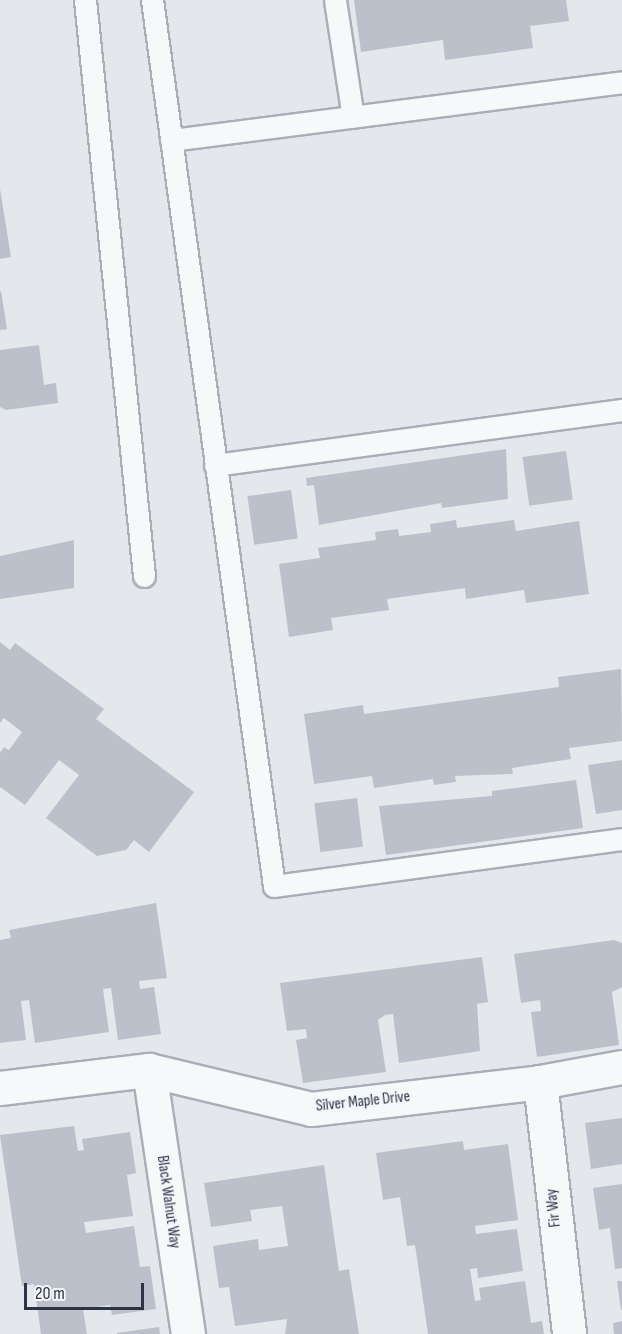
<!DOCTYPE html>
<html>
<head>
<meta charset="utf-8">
<style>
	body { margin:0 }
	#map { position:relative; width:622px; height:1334px; overflow:hidden; background:#e4e7ec; font-family:"Sofia Sans Condensed",sans-serif }
	div>[style] { position:absolute }
	.building>* { inset:0; background:#bbc0ca; transform-origin:0 0 }
	.roads { filter:drop-shadow(2px 0 #a9aeb7) drop-shadow(-2px 0 #a9aeb7) drop-shadow(0 2px #a9aeb7) drop-shadow(0 -2px #a9aeb7) }
	.service>* { height:21px; margin:-10.5px; padding:0 10.5px; transform-origin:10.5px; border-radius:10.5px; background:#f7f8fa }
	.minor>* { height:33px; margin:-16.5px; padding:0 16.5px; transform-origin:16.5px; border-radius:16.5px; background:#f7f8fa }
	span { translate:-50% -50%; white-space:nowrap; text-align:center; line-height:1.15; -webkit-text-stroke:4.5px #f4f6f9; paint-order:stroke }
	.street-label { font-size:16px; color:#2b3445 }
	.scale { position:absolute; left:24px; top:1283px; width:120px; height:27px; box-sizing:border-box; border:3px solid #2b3445; border-top:0; padding-left:8px; font-size:18px; line-height:21px; white-space:nowrap; color:#2b3445; -webkit-text-stroke:4px #f4f6f9; paint-order:stroke }
</style>
</head>
<body>
<div id="map">
	<div class="building">
		<i style="clip-path:polygon(354px 0,566px 0,569px 21px,530px 26px,533px 48px,445px 60px,443px 40px,361px 52px)"></i>
		<i style="clip-path:polygon(0 189px,11px 257px,0 259px)"></i>
		<i style="clip-path:polygon(1px 291px,7px 329px,0 330px,0 292px)"></i>
		<i style="clip-path:polygon(39px 345px,44px 385px,56px 383px,58px 403px,6px 410px,0 407px,0 350px)"></i>
		<i style="clip-path:polygon(506px 449px,508px 499px,442px 508px,441px 503px,319px 525px,314px 485px,307px 486px,306px 478px)"></i>
		<i style="left:566px;top:451px;width:49px;height:44px;rotate:82deg"></i>
		<i style="left:291px;top:490px;width:49px;height:44px;rotate:82deg"></i>
		<i style="clip-path:polygon(456px 520px,457px 528px,514px 520px,516px 531px,579px 521px,589px 594px,526px 603px,524px 590px,466px 599px,465px 588px,387px 599px,389px 610px,331px 618px,333px 630px,289px 637px,279px 564px,320px 558px,318px 548px,376px 540px,375px 532px,398px 529px,399px 536px,431px 532px,430px 524px)"></i>
		<i style="clip-path:polygon(74px 540px,74px 588px,0 599px,0 556px)"></i>
		<i style="clip-path:polygon(0 642px,10px 650px,15px 643px,104px 709px,96px 719px,194px 792px,149px 852px,134px 840px,126px 850px,97px 856px,46px 818px,79px 775px,59px 760px,25px 805px,0 787px,0 753px,4px 747px,9px 750px,22px 732px,4px 718px,0 723px)"></i>
		<i style="clip-path:polygon(621px 669px,622px 741px,569px 748px,571px 759px,512px 768px,513px 774px,455px 776px,456px 782px,434px 785px,433px 779px,374px 788px,372px 776px,314px 784px,304px 714px,363px 705px,364px 714px,559px 687px,558px 677px)"></i>
		<i style="clip-path:polygon(622px 760px,622px 810px,596px 814px,588px 765px)"></i>
		<i style="clip-path:polygon(576px 780px,583px 828px,386px 855px,379px 806px,492px 796px,492px 791px)"></i>
		<i style="left:357px;top:798px;width:49px;height:43px;rotate:83deg"></i>
		<i style="clip-path:polygon(156px 903px,167px 978px,139px 981px,140px 989px,154px 987px,161px 1034px,118px 1040px,111px 988px,103px 989px,109px 1032px,35px 1043px,29px 1000px,21px 1001px,26px 1040px,0 1043px,0 940px,11px 938px,9px 930px)"></i>
		<i style="clip-path:polygon(614px 940px,622px 943px,622px 987px,612px 992px,619px 1045px,537px 1057px,531px 1012px,541px 1011px,540px 1000px,521px 1003px,514px 954px)"></i>
		<i style="clip-path:polygon(482px 957px,488px 1002px,477px 1004px,480px 1051px,399px 1063px,393px 1014px,385px 1015px,378px 1020px,386px 1072px,303px 1083px,296px 1040px,307px 1038px,306px 1029px,287px 1031px,280px 983px)"></i>
		<i style="clip-path:polygon(622px 1118px,622px 1164px,591px 1169px,585px 1123px)"></i>
		<i style="clip-path:polygon(74px 1126px,78px 1151px,84px 1150px,82px 1139px,130px 1132px,136px 1173px,127px 1175px,133px 1216px,84px 1222px,86px 1233px,134px 1226px,140px 1267px,150px 1266px,156px 1309px,112px 1315px,110px 1305px,83px 1309px,87px 1334px,41px 1334px,34px 1284px,22px 1286px,0 1135px)"></i>
		<i style="clip-path:polygon(463px 1141px,464px 1150px,508px 1144px,518px 1220px,475px 1226px,476px 1234px,517px 1229px,523px 1271px,478px 1278px,477px 1268px,470px 1269px,475px 1301px,481px 1300px,479px 1288px,525px 1281px,531px 1323px,542px 1321px,544px 1334px,428px 1334px,415px 1245px,407px 1246px,400px 1197px,383px 1200px,376px 1153px)"></i>
		<i style="clip-path:polygon(324px 1165px,339px 1271px,349px 1269px,359px 1334px,285px 1334px,287px 1319px,235px 1326px,229px 1287px,219px 1288px,213px 1246px,258px 1239px,259px 1250px,288px 1246px,282px 1206px,250px 1210px,252px 1221px,211px 1227px,204px 1183px)"></i>
		<i style="clip-path:polygon(622px 1184px,622px 1268px,615px 1269px,610px 1228px,599px 1230px,593px 1188px)"></i>
		<i style="clip-path:polygon(617px 1281px,622px 1281px,622px 1310px,621px 1310px)"></i>
		<i style="clip-path:polygon(622px 1321px,622px 1334px,614px 1334px,613px 1323px)"></i>
		<i style="clip-path:polygon(159px 1327px,160px 1334px,117px 1334px,117px 1333px)"></i>
	</div>
	<div class="roads">
		<div class="service">
			<i style="left:85px;top:0;width:579px;rotate:84.15deg"></i>
			<i style="left:152px;top:0;width:894px;rotate:82.16deg"></i>
			<i style="left:274px;top:886px;width:351px;rotate:-7.7deg"></i>
			<i style="left:335px;top:0;width:118px;rotate:81.3deg"></i>
			<i style="left:171px;top:140px;width:455px;rotate:-7.3deg"></i>
			<i style="left:215px;top:465px;width:411px;rotate:-7.7deg"></i>
		</div>
		<div class="minor">
			<i style="left:149px;top:1070px;width:267px;rotate:81.6deg"></i>
			<i style="left:540px;top:1082px;width:254px;rotate:83.4deg"></i>
			<i style="left:0;top:1088px;width:150px;rotate:-6.9deg"></i>
			<i style="left:149px;top:1070px;width:167px;rotate:13.5deg"></i>
			<i style="left:311px;top:1109px;width:231px;rotate:-6.7deg"></i>
			<i style="left:540px;top:1082px;width:83px;rotate:-10.4deg"></i>
		</div>
	</div>
	<div class="street-label">
		<span style="left:363px;top:1102px;rotate:-6deg">Silver Maple Drive</span>
		<span style="left:168px;top:1202px;rotate:82deg">Black Walnut Way</span>
		<span style="left:554px;top:1208px;rotate:-96deg">Fir Way</span>
	</div>
	<div class="scale">20 m</div>
</div>
</body>
</html>
